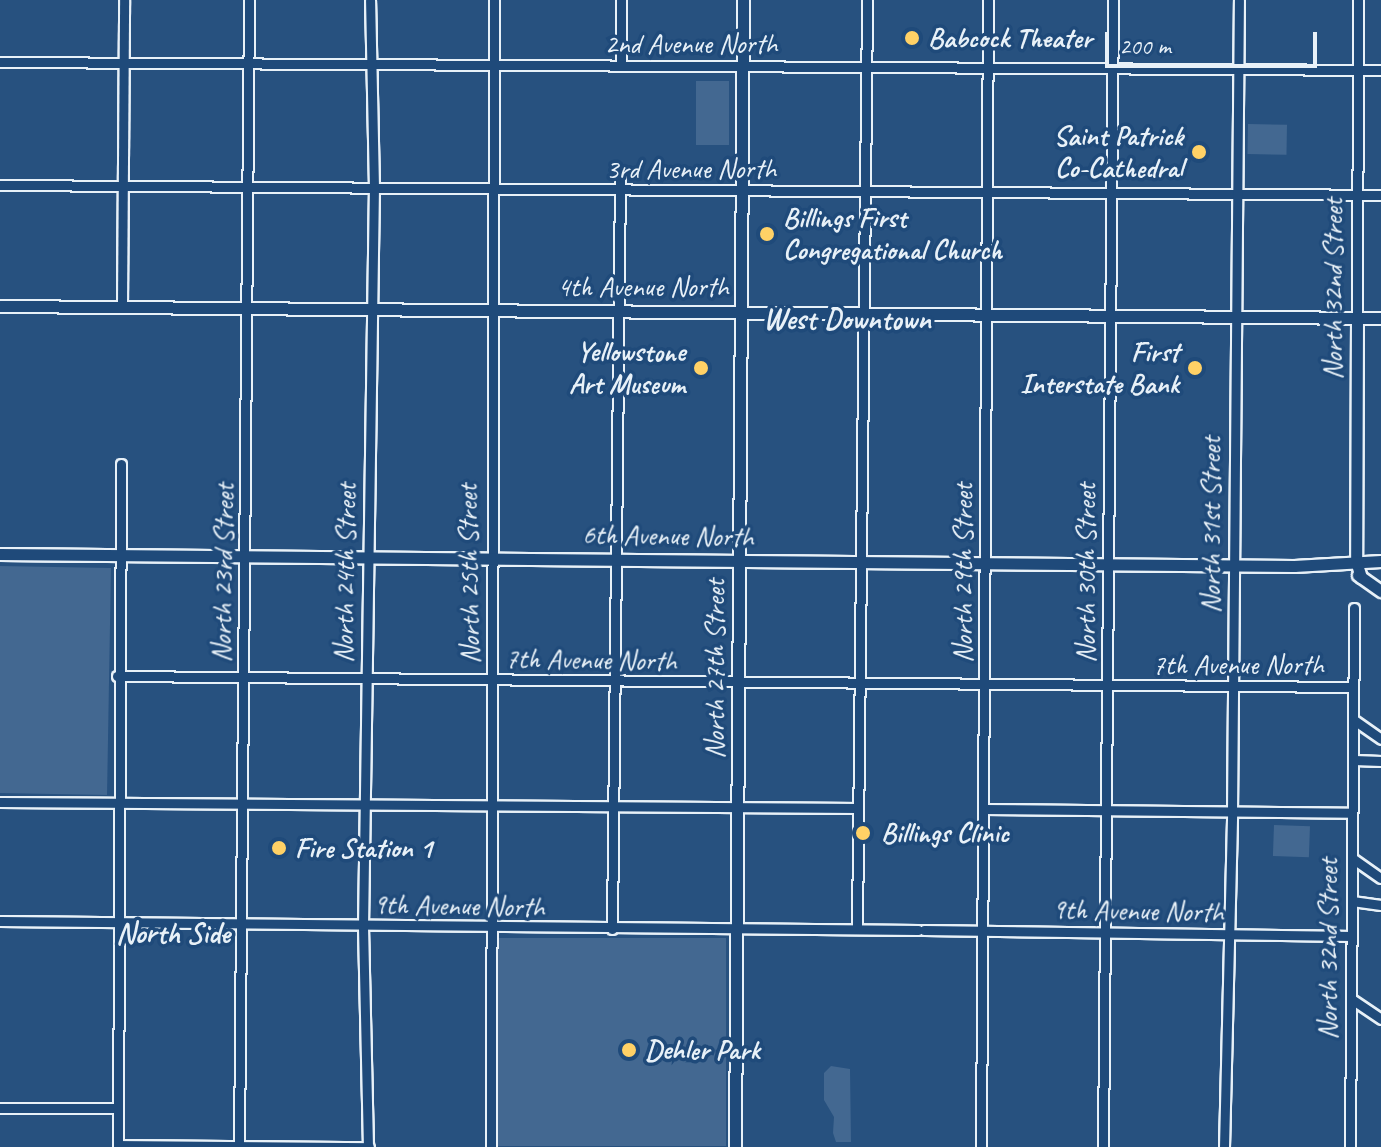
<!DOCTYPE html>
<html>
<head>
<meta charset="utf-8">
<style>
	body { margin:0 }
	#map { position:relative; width:1381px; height:1147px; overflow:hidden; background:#27517f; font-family:Caveat,sans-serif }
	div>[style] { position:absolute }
	.green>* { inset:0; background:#436891; transform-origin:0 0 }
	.roads { filter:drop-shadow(2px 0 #e8f1f8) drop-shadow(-2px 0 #e8f1f8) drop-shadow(0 2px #e8f1f8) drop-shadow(0 -2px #e8f1f8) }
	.minor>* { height:9px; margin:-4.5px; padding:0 4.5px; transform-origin:4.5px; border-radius:4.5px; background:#1f4a7a }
	.major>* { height:11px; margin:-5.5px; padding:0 5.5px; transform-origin:5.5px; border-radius:5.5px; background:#1f4a7a }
	.dots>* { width:22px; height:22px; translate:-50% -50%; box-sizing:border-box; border:4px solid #1f4a7a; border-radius:50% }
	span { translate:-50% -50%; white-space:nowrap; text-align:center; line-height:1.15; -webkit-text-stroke:7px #1f4a7a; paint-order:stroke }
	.poi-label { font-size:28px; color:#e8f1f8; font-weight:700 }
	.left { translate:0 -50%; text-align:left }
	.right { translate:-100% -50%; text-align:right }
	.street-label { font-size:28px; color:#e8f1f8 }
	.neighbourhood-label { font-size:30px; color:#e8f1f8; font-weight:700 }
	.scale { position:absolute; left:1105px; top:32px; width:212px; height:36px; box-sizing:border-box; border:4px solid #e8f1f8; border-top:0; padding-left:10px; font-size:24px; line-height:28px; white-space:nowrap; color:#e8f1f8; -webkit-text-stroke:6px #1f4a7a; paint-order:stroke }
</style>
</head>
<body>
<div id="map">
	<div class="green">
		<i style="left:696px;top:81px;width:33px;height:64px"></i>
		<i style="left:1248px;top:124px;width:39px;height:30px;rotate:1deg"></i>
		<i style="left:0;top:566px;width:111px;height:227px;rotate:1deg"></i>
		<i style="left:1274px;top:825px;width:36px;height:31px;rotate:2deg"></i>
		<i style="left:726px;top:938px;width:208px;height:229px;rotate:90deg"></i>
		<i style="clip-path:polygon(831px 1066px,850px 1069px,851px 1142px,836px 1142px,833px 1133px,834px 1117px,824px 1100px,824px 1073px)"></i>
	</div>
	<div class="roads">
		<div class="minor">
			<i style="left:0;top:62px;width:1381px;rotate:0.33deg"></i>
			<i style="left:621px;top:65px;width:65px;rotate:-90deg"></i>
			<i style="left:0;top:185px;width:1381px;rotate:0.41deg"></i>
			<i style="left:122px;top:305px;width:305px;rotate:-89.6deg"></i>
			<i style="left:1357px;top:318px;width:318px;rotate:-89.8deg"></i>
			<i style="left:117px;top:676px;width:1235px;rotate:0.51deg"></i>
			<i style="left:1354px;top:720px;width:33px;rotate:35deg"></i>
			<i style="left:1354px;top:760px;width:27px;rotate:2deg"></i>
			<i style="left:0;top:802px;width:858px;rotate:0.4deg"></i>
			<i style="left:984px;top:809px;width:368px;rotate:0.6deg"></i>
			<i style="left:1352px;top:858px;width:35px;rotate:35deg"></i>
			<i style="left:1352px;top:901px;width:29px;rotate:8deg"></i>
			<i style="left:0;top:921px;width:918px;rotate:0.56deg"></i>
			<i style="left:612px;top:929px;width:751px;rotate:-89.39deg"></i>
			<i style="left:857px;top:929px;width:929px;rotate:-89.38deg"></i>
			<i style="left:924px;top:930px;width:428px;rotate:0.8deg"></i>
			<i style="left:1353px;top:1000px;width:34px;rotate:34deg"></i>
			<i style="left:0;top:1108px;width:116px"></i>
			<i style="left:118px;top:1145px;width:251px;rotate:0.5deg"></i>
			<i style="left:118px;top:1147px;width:683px;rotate:-89.75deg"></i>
			<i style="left:239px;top:1147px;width:1147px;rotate:-89.5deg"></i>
			<i style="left:368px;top:1147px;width:220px;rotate:-91.3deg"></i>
			<i style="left:363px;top:927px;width:739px;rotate:-89.15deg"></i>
			<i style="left:374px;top:188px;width:188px;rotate:-91.2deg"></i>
			<i style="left:491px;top:1147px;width:1147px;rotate:-89.85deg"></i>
			<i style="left:981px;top:1147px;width:1147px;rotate:-89.65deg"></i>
			<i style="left:1103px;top:1147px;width:1147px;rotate:-89.5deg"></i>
			<i style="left:1224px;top:1147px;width:335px;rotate:-88.6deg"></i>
			<i style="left:1232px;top:812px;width:812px;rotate:-89.51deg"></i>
			<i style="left:1350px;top:1147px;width:539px;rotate:-89.57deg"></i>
		</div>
		<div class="major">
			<i style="left:0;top:306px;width:1381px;rotate:0.5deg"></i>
			<i style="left:1357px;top:318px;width:243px;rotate:90.2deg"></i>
			<i style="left:1356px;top:561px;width:17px;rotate:73deg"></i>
			<i style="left:0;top:554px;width:1294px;rotate:0.53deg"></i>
			<i style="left:1294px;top:566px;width:87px;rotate:-3.3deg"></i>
			<i style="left:1358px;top:575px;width:28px;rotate:35deg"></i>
			<i style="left:735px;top:1147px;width:1147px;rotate:-89.6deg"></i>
		</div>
	</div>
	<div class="dots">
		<i style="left:912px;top:38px;background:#ffd166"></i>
		<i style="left:1199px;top:152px;background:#ffd166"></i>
		<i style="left:767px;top:234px;background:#ffd166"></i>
		<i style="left:701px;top:368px;background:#ffd166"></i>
		<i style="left:1195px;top:368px;background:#ffd166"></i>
		<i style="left:863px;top:833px;background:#ffd166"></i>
		<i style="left:279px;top:848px;background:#ffd166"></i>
		<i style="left:629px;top:1050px;background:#ffd166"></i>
	</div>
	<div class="poi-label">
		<span class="left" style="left:928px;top:38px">Babcock Theater</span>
		<span class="right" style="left:1183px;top:152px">Saint Patrick<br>Co-Cathedral</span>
		<span class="left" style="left:783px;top:234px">Billings First<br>Congregational Church</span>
		<span class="right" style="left:685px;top:368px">Yellowstone<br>Art Museum</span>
		<span class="right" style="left:1179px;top:368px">First<br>Interstate Bank</span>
		<span class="left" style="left:881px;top:833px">Billings Clinic</span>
		<span class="left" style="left:295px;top:848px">Fire Station 1</span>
		<span class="left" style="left:645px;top:1050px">Dehler Park</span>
	</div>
	<div class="street-label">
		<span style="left:691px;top:44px">2nd Avenue North</span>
		<span style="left:691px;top:169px">3rd Avenue North</span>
		<span style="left:643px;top:287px">4th Avenue North</span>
		<span style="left:1333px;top:289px;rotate:-90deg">North 32nd Street</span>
		<span style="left:1211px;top:525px;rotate:-90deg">North 31st Street</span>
		<span style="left:668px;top:536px;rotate:1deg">6th Avenue North</span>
		<span style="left:223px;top:573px;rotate:-89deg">North 23rd Street</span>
		<span style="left:345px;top:573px;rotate:-89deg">North 24th Street</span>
		<span style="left:963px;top:573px;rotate:-90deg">North 29th Street</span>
		<span style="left:1086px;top:573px;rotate:-90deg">North 30th Street</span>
		<span style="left:469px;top:574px;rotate:-91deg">North 25th Street</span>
		<span style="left:591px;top:660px;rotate:1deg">7th Avenue North</span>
		<span style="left:1238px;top:665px">7th Avenue North</span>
		<span style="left:715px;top:669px;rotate:-90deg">North 27th Street</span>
		<span style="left:459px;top:906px;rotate:1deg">9th Avenue North</span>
		<span style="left:1138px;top:911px;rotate:1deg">9th Avenue North</span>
		<span style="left:1328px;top:949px;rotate:-90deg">North 32nd Street</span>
	</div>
	<div class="neighbourhood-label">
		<span style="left:847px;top:319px">West Downtown</span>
		<span style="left:173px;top:933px">North Side</span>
	</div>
	<div class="scale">200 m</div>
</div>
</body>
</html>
